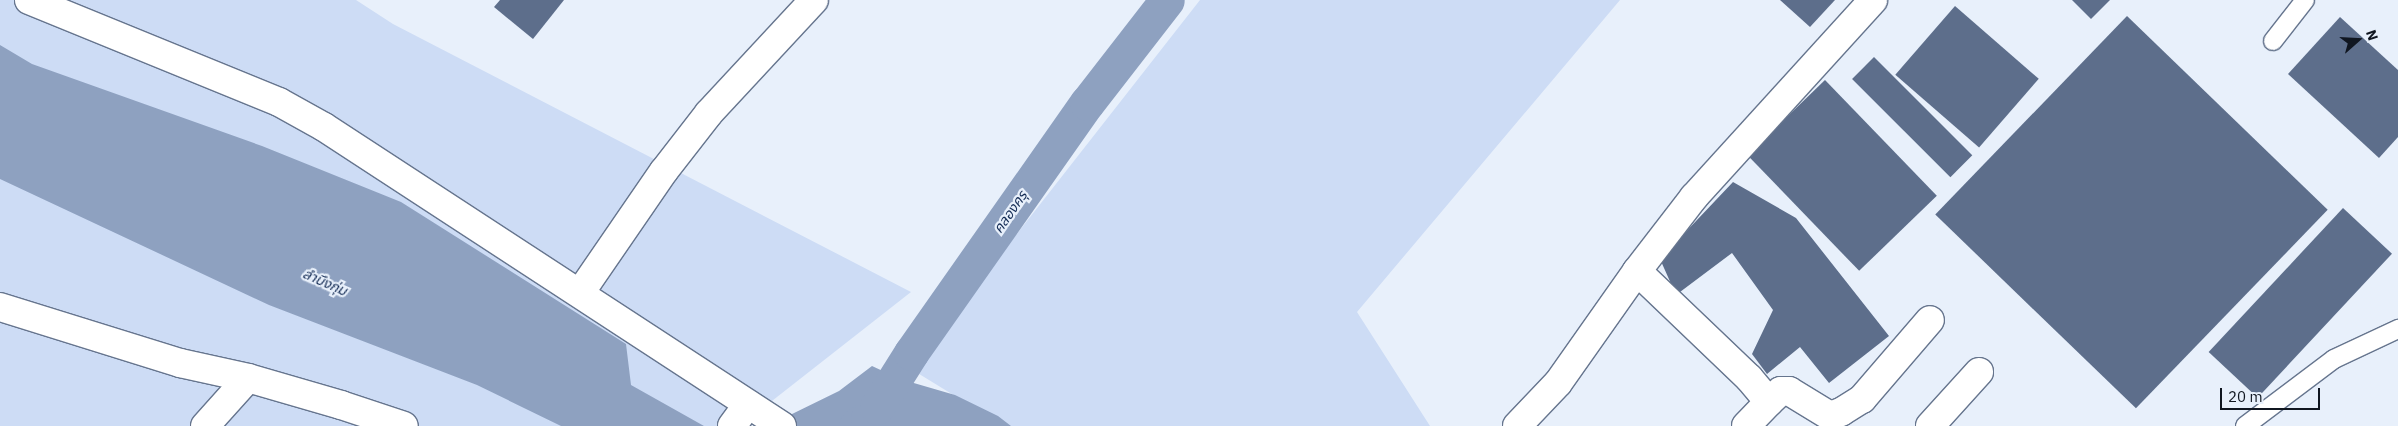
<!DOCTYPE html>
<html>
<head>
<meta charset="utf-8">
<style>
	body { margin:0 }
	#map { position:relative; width:2398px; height:426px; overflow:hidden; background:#e8f0fb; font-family:"IBM Plex Sans","Noto Sans Thai",sans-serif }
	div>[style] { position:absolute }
	.green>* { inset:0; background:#cddcf5 }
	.water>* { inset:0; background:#8ea1c0 }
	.canal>* { height:35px; margin:-17.5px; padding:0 17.5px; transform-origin:17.5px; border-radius:17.5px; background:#8ea1c0 }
	.building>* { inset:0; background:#5d6e8b; transform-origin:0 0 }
	.roads { filter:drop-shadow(1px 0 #66758e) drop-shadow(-1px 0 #66758e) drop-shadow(0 1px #66758e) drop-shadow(0 -1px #66758e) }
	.lane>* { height:18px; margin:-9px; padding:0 9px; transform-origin:9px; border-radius:9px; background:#fff }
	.street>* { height:28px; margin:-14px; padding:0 14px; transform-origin:14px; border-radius:14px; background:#fff }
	span { translate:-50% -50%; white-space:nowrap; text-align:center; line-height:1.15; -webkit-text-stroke:4.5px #e8f0fb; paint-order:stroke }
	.water-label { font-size:14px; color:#122a53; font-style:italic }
	.north { position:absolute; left:2333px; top:15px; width:50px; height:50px; -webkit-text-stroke:4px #e8f0fb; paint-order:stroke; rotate:71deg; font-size:14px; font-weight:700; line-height:20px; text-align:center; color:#101620 }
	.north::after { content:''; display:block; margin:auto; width:18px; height:22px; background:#101620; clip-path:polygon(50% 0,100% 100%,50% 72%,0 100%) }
	.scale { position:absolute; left:2220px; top:388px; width:100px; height:22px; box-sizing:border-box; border:2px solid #101620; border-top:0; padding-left:6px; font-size:15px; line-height:18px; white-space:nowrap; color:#101620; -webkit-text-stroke:4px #e8f0fb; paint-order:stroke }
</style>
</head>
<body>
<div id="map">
	<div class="green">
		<i style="clip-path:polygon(0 0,356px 0,393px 24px,911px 292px,740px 426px,0 426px)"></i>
		<i style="clip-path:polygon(1200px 0,1620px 0,1357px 312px,1430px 426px,1004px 426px,911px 369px)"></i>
	</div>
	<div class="water">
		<i style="clip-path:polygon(0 45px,32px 64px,262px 146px,401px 202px,626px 344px,631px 385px,704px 426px,561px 426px,477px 385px,269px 305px,0 179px)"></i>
		<i style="clip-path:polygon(872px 366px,900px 379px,955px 395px,998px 416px,1011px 426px,757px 426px,790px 415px,839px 391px)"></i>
	</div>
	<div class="canal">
		<i style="left:856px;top:426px;width:14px;rotate:-34deg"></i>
		<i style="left:868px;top:418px;width:14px;rotate:-51deg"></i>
		<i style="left:877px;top:407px;width:64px;rotate:-57.8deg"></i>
		<i style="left:911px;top:353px;width:306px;rotate:-54.9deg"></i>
		<i style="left:1087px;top:103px;width:130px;rotate:-52.2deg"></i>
	</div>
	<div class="building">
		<i style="clip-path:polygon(500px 0,564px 0,533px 39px,494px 7px)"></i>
		<i style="clip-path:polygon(1780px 0,1835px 0,1810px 27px)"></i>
		<i style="clip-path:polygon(2072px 0,2110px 0,2091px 19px)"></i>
		<i style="left:1955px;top:6px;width:111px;height:91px;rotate:41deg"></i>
		<i style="left:2127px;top:16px;width:279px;height:276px;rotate:44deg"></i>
		<i style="clip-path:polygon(2340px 17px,2398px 70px,2398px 137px,2379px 158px,2288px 74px)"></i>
		<i style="left:1874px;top:57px;width:139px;height:31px;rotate:45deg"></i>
		<i style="left:1825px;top:80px;width:161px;height:108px;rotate:46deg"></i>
		<i style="clip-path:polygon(1733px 182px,1796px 218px,1889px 336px,1829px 383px,1800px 347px,1767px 374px,1752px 354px,1773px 310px,1732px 253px,1676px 295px,1660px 259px)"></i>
		<i style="left:2343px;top:208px;width:67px;height:197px;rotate:43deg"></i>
	</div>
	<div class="roads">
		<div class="lane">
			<i style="left:2273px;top:41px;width:52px;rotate:-52deg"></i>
			<i style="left:2245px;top:426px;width:111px;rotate:-37deg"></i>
			<i style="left:2334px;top:359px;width:71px;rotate:-25.1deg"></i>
		</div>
		<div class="street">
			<i style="left:29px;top:0;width:270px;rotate:22.2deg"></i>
			<i style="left:279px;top:102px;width:51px;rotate:29.1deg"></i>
			<i style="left:324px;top:127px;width:547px;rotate:33.14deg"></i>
			<i style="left:1637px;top:271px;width:93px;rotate:-52.4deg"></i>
			<i style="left:1694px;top:197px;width:266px;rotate:-47.7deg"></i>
			<i style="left:580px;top:293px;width:148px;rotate:-55.5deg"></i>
			<i style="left:664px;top:171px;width:73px;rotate:-52.2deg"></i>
			<i style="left:709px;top:113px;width:154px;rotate:-47.1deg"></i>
			<i style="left:0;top:307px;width:189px;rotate:17.3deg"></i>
			<i style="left:180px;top:363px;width:70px;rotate:12.4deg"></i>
			<i style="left:248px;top:378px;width:97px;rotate:16.2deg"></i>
			<i style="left:341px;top:405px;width:66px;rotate:18.4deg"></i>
			<i style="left:1769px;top:402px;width:16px;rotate:-43deg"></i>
			<i style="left:1781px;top:391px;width:8px"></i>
			<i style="left:1789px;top:391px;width:48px;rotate:31.4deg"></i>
			<i style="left:1830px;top:416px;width:12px;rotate:-20deg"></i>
			<i style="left:1841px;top:412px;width:25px;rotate:-32deg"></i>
			<i style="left:1862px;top:399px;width:104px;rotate:-49.3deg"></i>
			<i style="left:205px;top:426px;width:64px;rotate:-48.1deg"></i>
			<i style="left:732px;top:426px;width:27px;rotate:-54deg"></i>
			<i style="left:1517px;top:426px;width:59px;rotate:-46.4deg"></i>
			<i style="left:1558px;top:383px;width:137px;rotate:-54.8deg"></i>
			<i style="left:1637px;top:271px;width:155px;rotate:43.7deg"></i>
			<i style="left:1749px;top:378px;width:31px;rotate:50deg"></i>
			<i style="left:1769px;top:402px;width:33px;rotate:134deg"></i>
			<i style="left:1930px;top:426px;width:73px;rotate:-47.8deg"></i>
		</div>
	</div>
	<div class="water-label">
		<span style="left:1010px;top:212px;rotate:-55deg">คลองครุ</span>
		<span style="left:325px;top:282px;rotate:24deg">ลำบึงกุ่ม</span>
	</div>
	<div class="north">N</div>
	<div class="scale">20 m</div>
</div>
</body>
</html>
